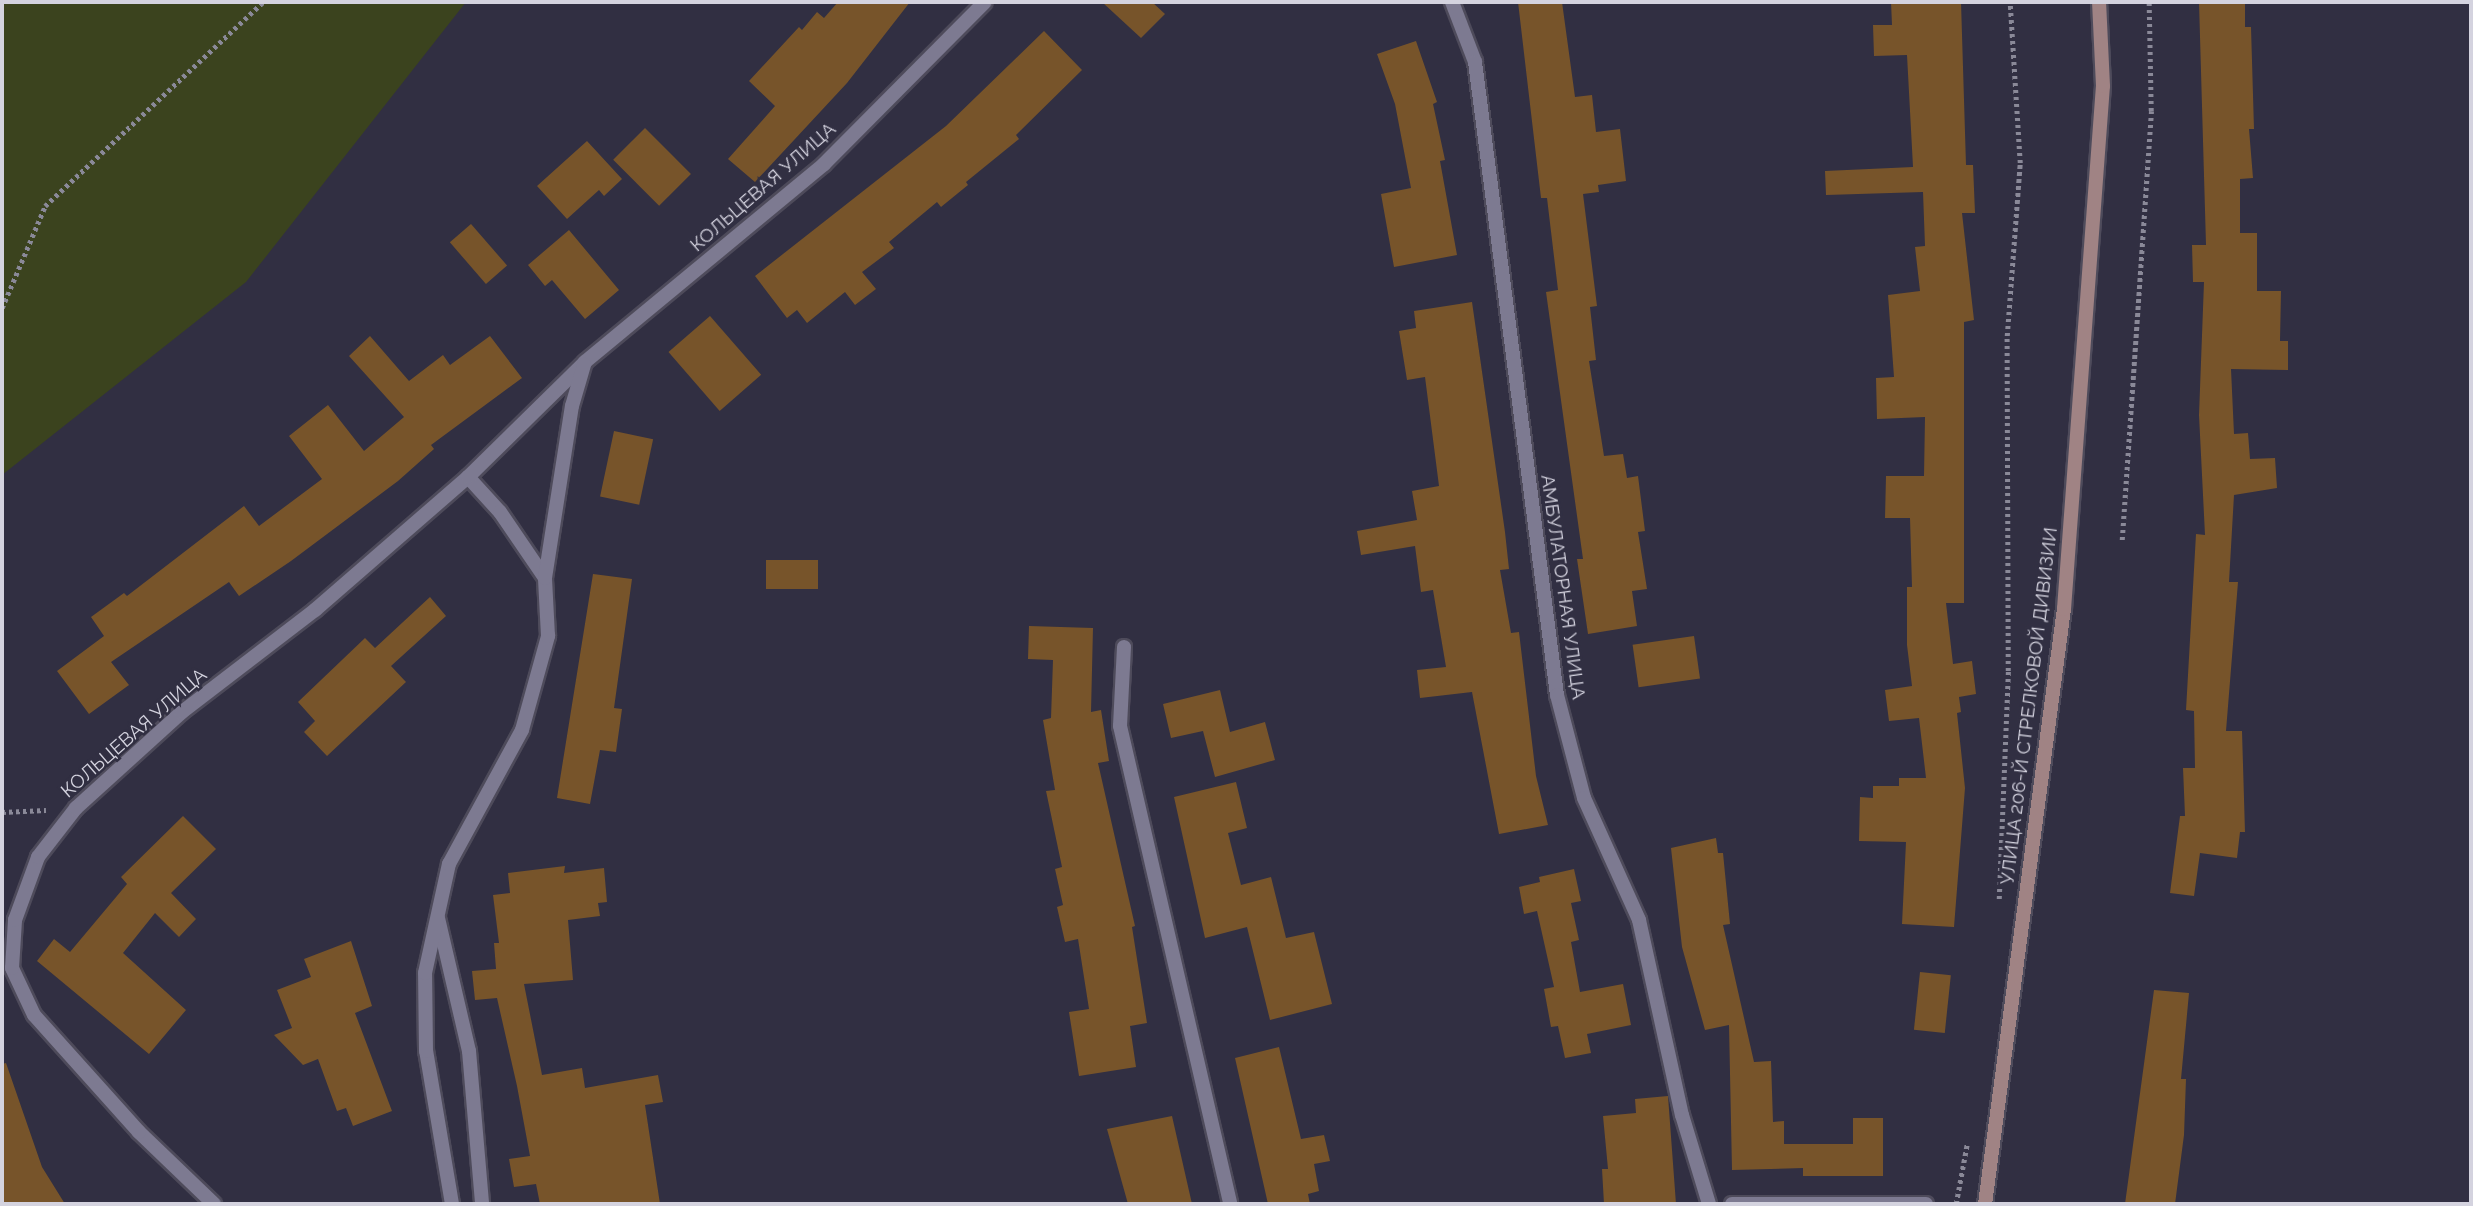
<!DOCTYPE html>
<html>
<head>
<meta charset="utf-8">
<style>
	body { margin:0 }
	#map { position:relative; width:2473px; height:1206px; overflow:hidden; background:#312f42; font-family:Raleway,sans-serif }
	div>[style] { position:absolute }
	.green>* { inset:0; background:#3b431e }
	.building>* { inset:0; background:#77542a; transform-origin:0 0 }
	.path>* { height:4.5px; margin-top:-2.25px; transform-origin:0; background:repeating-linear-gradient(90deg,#8a8998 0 3.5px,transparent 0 7px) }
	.roads { filter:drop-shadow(2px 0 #4e4b5b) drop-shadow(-2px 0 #4e4b5b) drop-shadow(0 2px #4e4b5b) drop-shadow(0 -2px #4e4b5b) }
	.service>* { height:14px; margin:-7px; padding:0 7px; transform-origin:7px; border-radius:7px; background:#7d7a91 }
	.minor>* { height:14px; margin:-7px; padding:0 7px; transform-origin:7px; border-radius:7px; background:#7d7a91 }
	.secondary>* { height:14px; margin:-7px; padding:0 7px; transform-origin:7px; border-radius:7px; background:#a08384 }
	span { translate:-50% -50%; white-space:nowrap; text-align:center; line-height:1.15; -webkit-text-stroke:5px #312f42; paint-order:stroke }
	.street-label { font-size:19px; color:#d4d3df }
	.frame { position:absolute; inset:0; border:4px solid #d4d3df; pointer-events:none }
</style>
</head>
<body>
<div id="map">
	<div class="green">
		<i style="clip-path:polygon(2px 2px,466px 2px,246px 282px,2px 475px)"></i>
	</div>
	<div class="building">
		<i style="clip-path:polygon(838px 2px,910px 2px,847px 83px,755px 182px,728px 159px,775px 106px,749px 81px,799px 27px,802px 30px,817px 12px,824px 18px)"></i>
		<i style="clip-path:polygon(1102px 2px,1152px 2px,1165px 14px,1141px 38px)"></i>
		<i style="clip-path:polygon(1518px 2px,1562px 2px,1575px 97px,1592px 95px,1596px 132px,1620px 129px,1626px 181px,1598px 185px,1599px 192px,1583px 194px,1597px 306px,1590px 307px,1596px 360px,1589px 361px,1604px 456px,1623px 454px,1627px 478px,1638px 476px,1645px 531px,1638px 532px,1647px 589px,1632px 591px,1637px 626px,1588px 634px,1577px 559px,1583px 559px,1546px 292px,1558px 290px,1547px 198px,1541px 198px)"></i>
		<i style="clip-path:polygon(1891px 2px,1961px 2px,1966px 165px,1973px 165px,1975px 213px,1962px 213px,1974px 320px,1964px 322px,1964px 603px,1946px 603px,1953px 664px,1972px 661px,1976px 694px,1959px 697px,1961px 712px,1957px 713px,1965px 788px,1954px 927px,1902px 924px,1906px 842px,1859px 841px,1860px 797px,1873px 798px,1873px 786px,1899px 786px,1899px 778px,1926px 778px,1919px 718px,1889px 721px,1885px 690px,1912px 686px,1907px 645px,1907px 587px,1912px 587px,1910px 518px,1885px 518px,1886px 476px,1924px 476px,1925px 417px,1877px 419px,1876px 378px,1894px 377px,1888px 295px,1920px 291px,1915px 247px,1925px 246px,1923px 192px,1826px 195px,1825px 171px,1913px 167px,1907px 55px,1874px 56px,1873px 25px,1892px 25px)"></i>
		<i style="clip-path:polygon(2199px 2px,2245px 2px,2245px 27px,2251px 27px,2254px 129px,2249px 129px,2253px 178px,2240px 179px,2240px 233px,2257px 233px,2257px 291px,2281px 291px,2280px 341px,2288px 341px,2288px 370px,2231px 369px,2234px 434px,2248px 433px,2250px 459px,2275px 458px,2277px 488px,2234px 495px,2229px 582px,2238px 582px,2226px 731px,2242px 731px,2245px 832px,2240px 832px,2237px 858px,2200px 853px,2194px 896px,2170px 893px,2180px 816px,2185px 816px,2183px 768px,2195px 768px,2194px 711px,2186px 710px,2196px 534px,2205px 535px,2199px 415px,2204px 282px,2193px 282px,2192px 245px,2206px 245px)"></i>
		<i style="clip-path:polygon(1044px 31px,1082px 70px,1016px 135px,1019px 139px,966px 182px,968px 185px,941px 207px,937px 202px,889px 242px,894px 248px,862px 272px,876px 289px,855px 305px,845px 292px,807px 323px,797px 310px,787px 318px,755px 276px,946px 126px)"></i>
		<i style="clip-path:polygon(1416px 41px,1437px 102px,1433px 104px,1445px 160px,1440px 161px,1457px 255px,1394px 267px,1381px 194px,1411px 188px,1395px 104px,1377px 54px)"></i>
		<i style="left:645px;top:128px;width:65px;height:45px;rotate:45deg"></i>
		<i style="clip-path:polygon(587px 141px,622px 179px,604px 196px,599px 190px,567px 219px,537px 186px)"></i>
		<i style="left:471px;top:224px;width:55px;height:28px;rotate:49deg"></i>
		<i style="clip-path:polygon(569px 230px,619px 290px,585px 319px,552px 280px,545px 286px,528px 265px)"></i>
		<i style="clip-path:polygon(1472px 302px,1505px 532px,1509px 569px,1500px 570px,1511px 633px,1519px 632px,1536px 776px,1548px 825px,1499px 834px,1472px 692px,1420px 698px,1417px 670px,1446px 667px,1433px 590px,1421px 592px,1415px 546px,1361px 555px,1357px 531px,1417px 520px,1412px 491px,1439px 486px,1425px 377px,1407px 380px,1399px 331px,1416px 328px,1414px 311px)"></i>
		<i style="left:710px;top:316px;width:78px;height:55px;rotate:49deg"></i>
		<i style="clip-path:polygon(370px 336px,409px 381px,443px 355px,450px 365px,490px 336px,522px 378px,431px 445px,434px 449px,398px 481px,291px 561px,239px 596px,229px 582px,111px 662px,129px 685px,89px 714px,57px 671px,104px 636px,91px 617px,124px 593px,127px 596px,244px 506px,259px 526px,322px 479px,289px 436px,328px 405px,364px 451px,404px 417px,349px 356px)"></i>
		<i style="left:614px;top:431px;width:40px;height:67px;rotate:12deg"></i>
		<i style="left:818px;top:560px;width:29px;height:52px;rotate:90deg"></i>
		<i style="clip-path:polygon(593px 574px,632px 579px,614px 708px,622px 709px,616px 752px,600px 750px,590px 804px,557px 798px)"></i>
		<i style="clip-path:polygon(430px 597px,446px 616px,391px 666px,406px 682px,327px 756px,304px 732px,315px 721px,298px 702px,365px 638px,375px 648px)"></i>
		<i style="clip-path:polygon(1029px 626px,1093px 628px,1091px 712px,1101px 710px,1109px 761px,1098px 763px,1135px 926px,1132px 927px,1147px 1023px,1130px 1026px,1136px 1067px,1079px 1076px,1069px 1012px,1089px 1009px,1078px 939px,1065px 942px,1057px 907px,1063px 905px,1055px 869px,1062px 867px,1046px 791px,1055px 790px,1043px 720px,1051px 718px,1053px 660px,1028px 659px)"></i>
		<i style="left:1694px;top:636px;width:43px;height:62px;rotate:82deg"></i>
		<i style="clip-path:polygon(1220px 690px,1230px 732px,1265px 722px,1275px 760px,1215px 777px,1203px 731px,1171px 738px,1163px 704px)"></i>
		<i style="clip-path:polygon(1236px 782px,1247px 828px,1228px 833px,1241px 885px,1271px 877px,1286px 938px,1314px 932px,1332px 1004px,1270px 1020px,1247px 927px,1205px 938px,1174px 797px)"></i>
		<i style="clip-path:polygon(183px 816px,216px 849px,171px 893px,196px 919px,179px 937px,155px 913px,123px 953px,186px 1010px,149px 1054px,37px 961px,54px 939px,70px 952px,127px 884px,121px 877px)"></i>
		<i style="clip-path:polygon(1716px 838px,1718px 853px,1723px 853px,1730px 924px,1723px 925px,1754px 1062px,1771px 1061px,1773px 1122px,1784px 1121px,1784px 1144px,1853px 1144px,1853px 1118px,1883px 1118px,1883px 1176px,1803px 1176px,1803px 1168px,1732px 1170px,1729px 1025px,1705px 1030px,1682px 947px,1671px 848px)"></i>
		<i style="clip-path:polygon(565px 866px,564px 873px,604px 868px,607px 902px,598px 903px,600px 916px,568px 920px,573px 980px,524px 984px,542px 1075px,582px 1068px,585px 1088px,658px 1075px,663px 1102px,645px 1105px,660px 1204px,540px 1204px,536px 1184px,514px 1187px,509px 1159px,530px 1156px,517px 1086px,497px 998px,475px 1000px,472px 971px,496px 969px,494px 943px,499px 943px,493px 895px,510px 893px,508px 873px)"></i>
		<i style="clip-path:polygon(1574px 869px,1581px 901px,1571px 903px,1579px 940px,1571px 942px,1580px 992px,1623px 984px,1631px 1025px,1587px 1034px,1591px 1053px,1565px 1058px,1558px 1026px,1551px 1027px,1544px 989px,1554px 987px,1537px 911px,1524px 914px,1519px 887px,1540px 882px,1539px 877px)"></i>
		<i style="clip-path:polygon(351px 941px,372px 1006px,355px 1013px,392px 1111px,353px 1126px,346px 1108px,337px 1111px,318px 1059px,303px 1065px,274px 1035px,292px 1028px,277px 990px,311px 977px,304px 959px)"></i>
		<i style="left:1920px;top:972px;width:31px;height:58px;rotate:6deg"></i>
		<i style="clip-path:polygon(2154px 990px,2189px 993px,2181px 1079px,2186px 1079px,2184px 1135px,2175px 1204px,2125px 1204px)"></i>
		<i style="clip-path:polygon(1279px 1047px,1301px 1139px,1324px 1135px,1330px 1161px,1314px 1164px,1319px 1191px,1308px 1194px,1310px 1204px,1268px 1204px,1235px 1058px)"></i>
		<i style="clip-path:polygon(6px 1063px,42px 1167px,65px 1204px,2px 1204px,2px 1064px)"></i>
		<i style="clip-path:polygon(1668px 1096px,1676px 1204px,1604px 1204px,1602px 1169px,1608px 1169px,1603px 1116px,1636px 1113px,1635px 1099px)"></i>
		<i style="clip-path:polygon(1172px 1116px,1192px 1204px,1128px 1204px,1107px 1129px)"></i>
	</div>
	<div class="path">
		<i style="left:2px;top:308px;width:111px;rotate:-67.1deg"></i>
		<i style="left:45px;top:206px;width:299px;rotate:-43.1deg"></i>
		<i style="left:2122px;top:540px;width:430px;rotate:-86.1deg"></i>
		<i style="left:2151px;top:111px;width:109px;rotate:-91.1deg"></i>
		<i style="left:2px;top:812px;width:44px;rotate:-2.6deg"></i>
		<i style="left:1999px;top:899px;width:228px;rotate:-87.7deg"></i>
		<i style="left:2008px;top:671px;width:335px;rotate:-90.2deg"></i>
		<i style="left:2007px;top:336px;width:173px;rotate:-85.7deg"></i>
		<i style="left:2020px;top:163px;width:161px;rotate:-93.6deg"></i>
		<i style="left:1956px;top:1204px;width:61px;rotate:-79.6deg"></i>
	</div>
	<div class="roads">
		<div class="service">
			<i style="left:438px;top:918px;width:137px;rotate:76.9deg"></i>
			<i style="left:469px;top:1051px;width:154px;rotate:85.1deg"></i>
			<i style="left:1732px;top:1204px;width:194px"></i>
		</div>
		<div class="minor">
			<i style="left:1452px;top:2px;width:64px;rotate:69deg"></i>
			<i style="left:1475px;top:62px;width:638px;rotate:82.62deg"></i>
			<i style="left:1557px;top:695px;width:106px;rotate:75.3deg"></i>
			<i style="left:1584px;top:798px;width:134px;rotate:65.7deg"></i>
			<i style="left:1639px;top:920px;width:200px;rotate:77.6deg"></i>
			<i style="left:1682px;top:1115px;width:93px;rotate:73.1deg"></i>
			<i style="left:468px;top:477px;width:47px;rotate:47.6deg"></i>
			<i style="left:500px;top:512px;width:80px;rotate:55.7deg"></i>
			<i style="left:1124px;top:647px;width:79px;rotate:92.9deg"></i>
			<i style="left:1120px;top:726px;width:490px;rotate:77deg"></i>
			<i style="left:214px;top:1204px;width:104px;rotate:-136.2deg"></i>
			<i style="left:139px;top:1132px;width:157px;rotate:-131.9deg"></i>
			<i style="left:34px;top:1015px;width:52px;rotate:-115.1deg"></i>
			<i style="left:12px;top:968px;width:48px;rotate:-86.4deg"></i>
			<i style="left:15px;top:920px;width:67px;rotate:-69.9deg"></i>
			<i style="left:38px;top:857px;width:62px;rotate:-52.2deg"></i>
			<i style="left:76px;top:808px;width:143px;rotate:-42.2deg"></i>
			<i style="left:182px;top:712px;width:168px;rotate:-37.5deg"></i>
			<i style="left:315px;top:610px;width:203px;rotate:-41deg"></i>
			<i style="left:468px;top:477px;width:164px;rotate:-44.5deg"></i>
			<i style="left:585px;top:362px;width:310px;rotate:-39.6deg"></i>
			<i style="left:824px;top:164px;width:228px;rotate:-45.2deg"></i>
			<i style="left:452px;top:1204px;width:155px;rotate:-99.6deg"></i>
			<i style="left:426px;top:1051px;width:78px;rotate:-90.7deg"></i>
			<i style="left:425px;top:973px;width:112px;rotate:-77.6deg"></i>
			<i style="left:449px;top:864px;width:153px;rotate:-61.4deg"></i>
			<i style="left:522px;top:730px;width:98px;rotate:-74.5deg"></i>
			<i style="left:548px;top:636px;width:58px;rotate:-93deg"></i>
			<i style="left:545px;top:578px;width:174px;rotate:-81.1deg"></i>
			<i style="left:572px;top:406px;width:43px;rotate:-73.7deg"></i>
		</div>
		<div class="secondary">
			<i style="left:1985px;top:1204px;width:600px;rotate:-82.44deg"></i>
			<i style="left:2064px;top:609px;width:524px;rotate:-85.74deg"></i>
			<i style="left:2103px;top:86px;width:84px;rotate:-92.7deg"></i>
		</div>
	</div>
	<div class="street-label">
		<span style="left:763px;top:187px;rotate:-41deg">КОЛЬЦЕВАЯ УЛИЦА</span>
		<span style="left:1563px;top:587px;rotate:82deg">АМБУЛАТОРНАЯ УЛИЦА</span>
		<span style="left:2029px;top:706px;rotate:-83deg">УЛИЦА 206-Й СТРЕЛКОВОЙ ДИВИЗИИ</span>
		<span style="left:134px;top:733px;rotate:-41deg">КОЛЬЦЕВАЯ УЛИЦА</span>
	</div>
	<div class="frame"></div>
</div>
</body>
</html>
